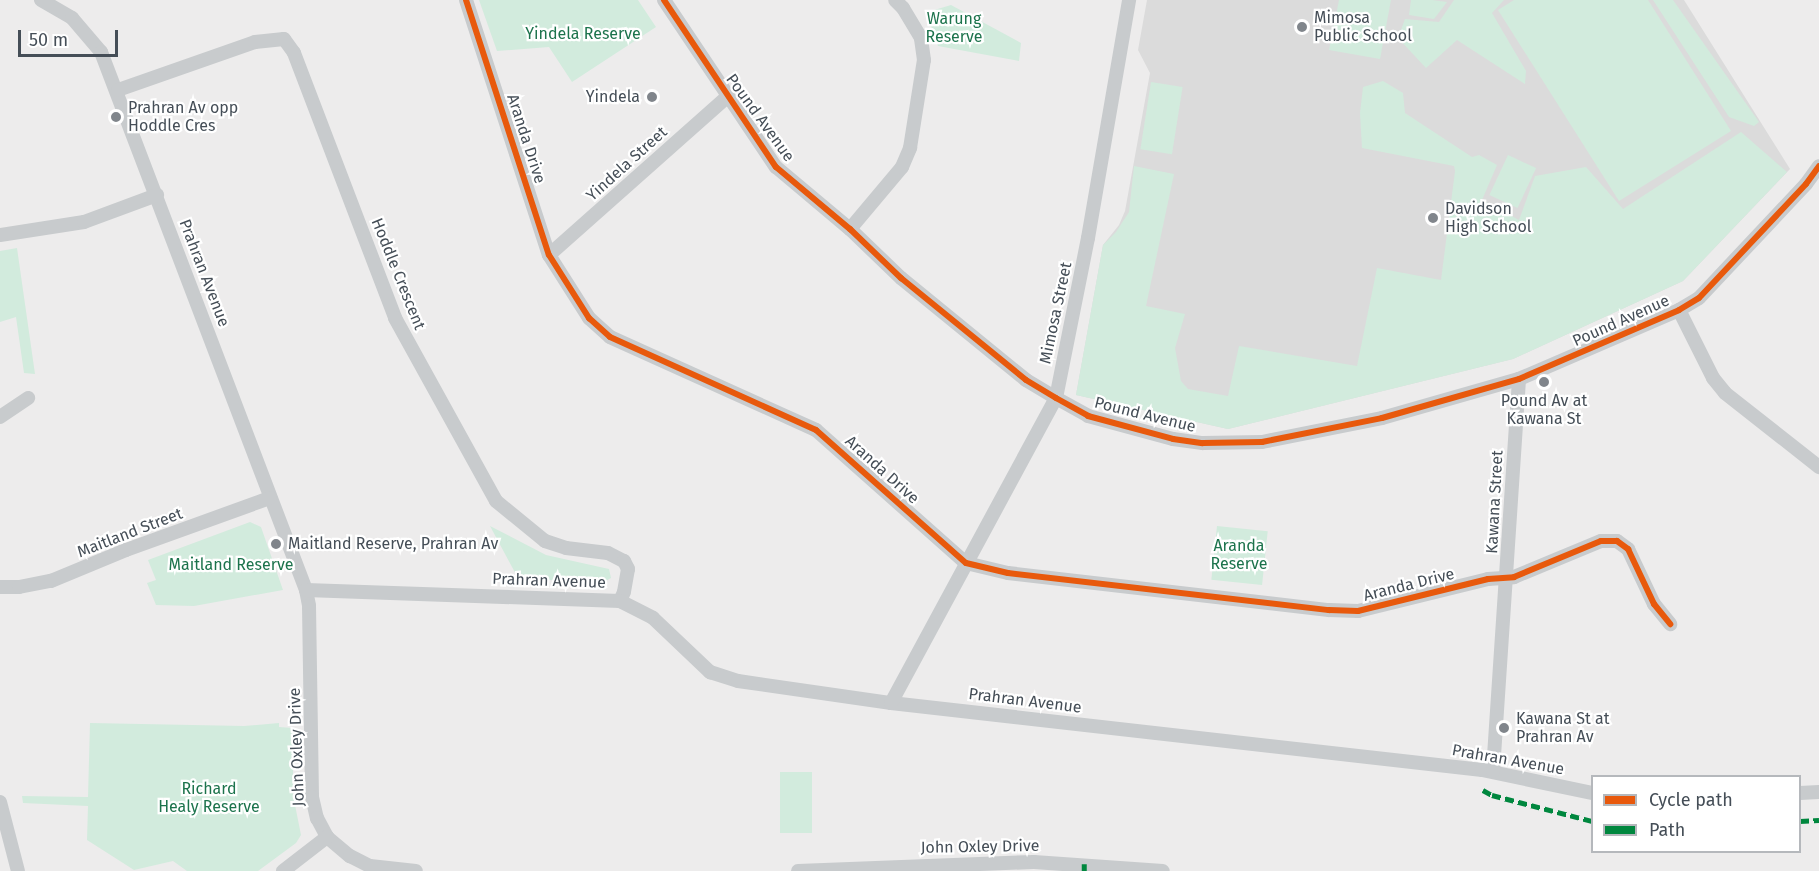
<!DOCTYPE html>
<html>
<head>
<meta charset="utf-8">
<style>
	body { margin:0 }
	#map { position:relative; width:1819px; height:871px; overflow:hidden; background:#edecec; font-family:"Fira Sans",sans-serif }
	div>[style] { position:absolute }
	.education>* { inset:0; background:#dbdbdb }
	.green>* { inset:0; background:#d2ebdd; transform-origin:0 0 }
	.minor>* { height:14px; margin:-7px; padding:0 7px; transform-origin:7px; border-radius:7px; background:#c8cbcd }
	.quiet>* { height:4.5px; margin-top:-2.25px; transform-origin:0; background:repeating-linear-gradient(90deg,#00873e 0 9px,transparent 0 13.5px) }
	.cycleway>* { height:6px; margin:-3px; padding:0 3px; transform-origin:3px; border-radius:3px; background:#e8590c }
	.dots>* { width:16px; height:16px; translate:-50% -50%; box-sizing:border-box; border:3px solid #fff; border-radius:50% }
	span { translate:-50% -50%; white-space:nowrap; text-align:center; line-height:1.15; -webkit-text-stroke:4.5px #fff; paint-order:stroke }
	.poi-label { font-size:16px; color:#454e57 }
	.left { translate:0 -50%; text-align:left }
	.right { translate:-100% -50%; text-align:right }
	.park-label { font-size:16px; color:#1c734c }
	.street-label { font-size:16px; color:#454e57 }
	.legend { position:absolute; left:1591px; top:775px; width:210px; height:78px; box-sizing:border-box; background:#fff; border:2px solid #b5b8bc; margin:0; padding:8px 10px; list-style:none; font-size:18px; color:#454e57 }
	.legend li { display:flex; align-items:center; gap:12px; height:30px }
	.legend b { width:30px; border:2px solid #b5b8bc }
	.scale { position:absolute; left:18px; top:30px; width:100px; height:27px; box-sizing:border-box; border:3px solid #454e57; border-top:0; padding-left:8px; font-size:18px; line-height:21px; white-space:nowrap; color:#454e57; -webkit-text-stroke:4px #fff; paint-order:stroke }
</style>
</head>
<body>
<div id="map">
	<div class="education">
		<i style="clip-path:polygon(1147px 0,1684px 0,1790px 169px,1683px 281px,1513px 359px,1228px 429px,1076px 395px,1103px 245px,1119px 225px,1125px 211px,1150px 73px,1138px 50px)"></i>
	</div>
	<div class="green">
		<i style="clip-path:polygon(479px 0,638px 0,656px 27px,572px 82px,549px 47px,497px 51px)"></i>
		<i style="clip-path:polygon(1339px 0,1391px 0,1380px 59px,1329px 50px)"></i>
		<i style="clip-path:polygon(1411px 0,1432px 0,1447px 2px,1434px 19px,1409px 15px)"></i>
		<i style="clip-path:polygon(1454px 0,1504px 0,1492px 13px,1526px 71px,1525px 84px,1457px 40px,1426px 68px,1398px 38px,1405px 19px,1439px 22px)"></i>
		<i style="clip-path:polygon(1514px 0,1648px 0,1731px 131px,1619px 201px,1498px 10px)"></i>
		<i style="clip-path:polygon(1653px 0,1673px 0,1759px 122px,1754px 126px,1729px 117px)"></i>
		<i style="clip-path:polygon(951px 5px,1021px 43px,1019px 61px,938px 46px,929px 20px,931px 11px)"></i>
		<i style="clip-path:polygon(1383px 81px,1403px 93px,1405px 113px,1472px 157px,1479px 155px,1497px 165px,1482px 200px,1519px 220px,1535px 176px,1586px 167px,1623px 209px,1741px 132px,1787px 172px,1683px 281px,1513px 359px,1228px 429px,1076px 395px,1103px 245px,1116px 232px,1129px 212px,1134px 166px,1174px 174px,1146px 306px,1185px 314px,1175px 348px,1181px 381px,1188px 389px,1228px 396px,1239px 346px,1357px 366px,1377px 268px,1441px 280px,1455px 171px,1454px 166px,1362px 148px,1360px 113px,1363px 87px)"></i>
		<i style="left:1151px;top:82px;width:32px;height:68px;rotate:9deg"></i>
		<i style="left:1508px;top:155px;width:31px;height:44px;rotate:25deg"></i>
		<i style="clip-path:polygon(17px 248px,35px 374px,24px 373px,16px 317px,0 322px,0 251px)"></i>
		<i style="clip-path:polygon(250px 522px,261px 527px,283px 590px,194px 606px,156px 605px,147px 583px,156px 580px,148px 560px)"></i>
		<i style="clip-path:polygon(490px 526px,546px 555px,609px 569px,611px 578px,602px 583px,518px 578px)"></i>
		<i style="left:1217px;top:526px;width:51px;height:54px;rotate:6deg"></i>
		<i style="clip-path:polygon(90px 723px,244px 726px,279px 723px,279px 727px,293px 728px,293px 795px,301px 835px,296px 843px,258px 871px,187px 871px,173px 861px,134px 870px,87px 840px,88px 806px,23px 803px,22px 796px,88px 797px)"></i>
		<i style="left:780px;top:772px;width:32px;height:61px"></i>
	</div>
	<div class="minor">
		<i style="left:41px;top:0;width:36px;rotate:30deg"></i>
		<i style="left:72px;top:18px;width:45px;rotate:49.5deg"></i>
		<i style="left:101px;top:52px;width:576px;rotate:69.14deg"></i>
		<i style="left:306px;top:590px;width:16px;rotate:79deg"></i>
		<i style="left:309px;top:606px;width:191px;rotate:89.1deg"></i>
		<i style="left:312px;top:797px;width:22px;rotate:77deg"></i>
		<i style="left:317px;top:818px;width:21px;rotate:62deg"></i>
		<i style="left:327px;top:837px;width:30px;rotate:40deg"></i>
		<i style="left:350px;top:856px;width:22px;rotate:27deg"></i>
		<i style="left:370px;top:866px;width:46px;rotate:6.2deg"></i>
		<i style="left:466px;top:0;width:268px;rotate:72deg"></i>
		<i style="left:549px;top:255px;width:75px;rotate:57.6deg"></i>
		<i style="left:589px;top:318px;width:28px;rotate:42deg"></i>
		<i style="left:610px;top:337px;width:226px;rotate:24.3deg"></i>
		<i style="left:816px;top:430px;width:200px;rotate:41.6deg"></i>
		<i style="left:966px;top:563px;width:43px;rotate:13.4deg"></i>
		<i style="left:1008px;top:573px;width:323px;rotate:6.6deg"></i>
		<i style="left:1329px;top:610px;width:29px;rotate:2deg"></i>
		<i style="left:1358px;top:611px;width:134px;rotate:-13.8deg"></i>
		<i style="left:1488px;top:579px;width:26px;rotate:-4deg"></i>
		<i style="left:1514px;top:577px;width:94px;rotate:-22.5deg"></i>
		<i style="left:1601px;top:541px;width:16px"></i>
		<i style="left:1617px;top:541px;width:14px;rotate:36deg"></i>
		<i style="left:1628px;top:549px;width:61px;rotate:64.7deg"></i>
		<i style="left:1654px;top:604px;width:26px;rotate:51deg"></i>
		<i style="left:664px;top:0;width:201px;rotate:56.2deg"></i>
		<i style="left:776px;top:167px;width:97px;rotate:40deg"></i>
		<i style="left:850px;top:229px;width:71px;rotate:43.9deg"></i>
		<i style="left:901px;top:278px;width:161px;rotate:39.2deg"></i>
		<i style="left:1026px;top:380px;width:35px;rotate:31deg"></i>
		<i style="left:1056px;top:398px;width:37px;rotate:29deg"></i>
		<i style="left:1088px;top:416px;width:88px;rotate:15.1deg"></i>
		<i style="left:1173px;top:439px;width:30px;rotate:8deg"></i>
		<i style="left:1203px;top:443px;width:59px;rotate:-1deg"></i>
		<i style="left:1262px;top:442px;width:122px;rotate:-11.3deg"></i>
		<i style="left:1382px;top:418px;width:142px;rotate:-15.9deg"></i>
		<i style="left:1519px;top:379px;width:174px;rotate:-23.3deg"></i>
		<i style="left:1679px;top:310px;width:23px;rotate:-31deg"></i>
		<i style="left:1699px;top:298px;width:156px;rotate:-46.8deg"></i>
		<i style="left:1806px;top:184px;width:22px;rotate:-54deg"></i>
		<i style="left:118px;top:90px;width:145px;rotate:-19.3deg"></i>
		<i style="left:255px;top:42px;width:29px;rotate:-6deg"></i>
		<i style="left:284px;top:39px;width:17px;rotate:54deg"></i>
		<i style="left:294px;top:53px;width:284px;rotate:69.1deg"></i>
		<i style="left:395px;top:318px;width:209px;rotate:61.1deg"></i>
		<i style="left:496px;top:501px;width:63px;rotate:39.2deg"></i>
		<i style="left:545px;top:541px;width:22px;rotate:18deg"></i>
		<i style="left:566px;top:548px;width:42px;rotate:6.8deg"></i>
		<i style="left:608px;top:553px;width:18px;rotate:27deg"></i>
		<i style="left:624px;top:561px;width:9px;rotate:63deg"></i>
		<i style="left:628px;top:569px;width:23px;rotate:100deg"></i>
		<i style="left:624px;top:592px;width:10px;rotate:114deg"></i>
		<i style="left:850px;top:229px;width:81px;rotate:-50deg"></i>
		<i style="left:902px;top:167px;width:21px;rotate:-67deg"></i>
		<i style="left:910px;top:148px;width:89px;rotate:-81deg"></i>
		<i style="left:924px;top:60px;width:22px;rotate:-98deg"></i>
		<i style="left:921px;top:38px;width:35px;rotate:-121deg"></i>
		<i style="left:903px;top:8px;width:11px;rotate:-135deg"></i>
		<i style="left:0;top:235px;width:85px;rotate:-8.8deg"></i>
		<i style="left:84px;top:222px;width:78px;rotate:-20.3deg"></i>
		<i style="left:549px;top:255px;width:238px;rotate:-41.6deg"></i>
		<i style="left:1679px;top:310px;width:76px;rotate:63.4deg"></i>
		<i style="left:1713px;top:378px;width:19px;rotate:51deg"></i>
		<i style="left:1725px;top:393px;width:120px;rotate:38.2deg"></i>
		<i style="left:0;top:417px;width:34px;rotate:-34deg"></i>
		<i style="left:0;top:587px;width:19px"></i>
		<i style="left:19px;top:587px;width:33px;rotate:-11deg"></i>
		<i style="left:51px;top:581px;width:81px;rotate:-22.5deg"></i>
		<i style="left:126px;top:550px;width:153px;rotate:-19.9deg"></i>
		<i style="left:306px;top:590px;width:314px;rotate:2deg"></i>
		<i style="left:620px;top:601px;width:37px;rotate:27deg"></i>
		<i style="left:653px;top:618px;width:79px;rotate:43.5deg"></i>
		<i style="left:710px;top:672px;width:29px;rotate:18deg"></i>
		<i style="left:738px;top:681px;width:155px;rotate:8.2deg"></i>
		<i style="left:891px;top:703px;width:595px;rotate:6.47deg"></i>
		<i style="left:1482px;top:770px;width:112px;rotate:11.8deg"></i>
		<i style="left:891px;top:703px;width:347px;rotate:-61.6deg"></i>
		<i style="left:1056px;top:398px;width:163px;rotate:-78.7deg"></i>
		<i style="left:1088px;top:238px;width:242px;rotate:-80.2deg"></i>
		<i style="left:1493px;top:771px;width:393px;rotate:-86.2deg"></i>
		<i style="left:1800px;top:793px;width:19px;rotate:-3deg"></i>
		<i style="left:0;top:802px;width:71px;rotate:75.4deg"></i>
		<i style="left:283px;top:871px;width:56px;rotate:-37.7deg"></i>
		<i style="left:798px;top:871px;width:236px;rotate:-2.2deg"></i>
		<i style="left:1034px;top:862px;width:129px;rotate:4deg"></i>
	</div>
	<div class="quiet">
		<i style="left:1483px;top:790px;width:10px;rotate:29deg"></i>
		<i style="left:1492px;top:795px;width:103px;rotate:14.6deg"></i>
		<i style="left:1800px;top:821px;width:19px;rotate:-3deg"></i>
		<i style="left:1084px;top:871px;width:7px;rotate:-90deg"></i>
	</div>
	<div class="cycleway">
		<i style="left:466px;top:0;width:268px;rotate:72deg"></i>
		<i style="left:549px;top:255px;width:75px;rotate:57.6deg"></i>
		<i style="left:589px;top:318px;width:28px;rotate:42deg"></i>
		<i style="left:610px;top:337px;width:226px;rotate:24.3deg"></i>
		<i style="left:816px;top:430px;width:200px;rotate:41.6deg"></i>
		<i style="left:966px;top:563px;width:43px;rotate:13.4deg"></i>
		<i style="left:1008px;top:573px;width:323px;rotate:6.6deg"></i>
		<i style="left:1329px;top:610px;width:29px;rotate:2deg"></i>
		<i style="left:1358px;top:611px;width:134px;rotate:-13.8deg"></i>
		<i style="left:1488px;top:579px;width:26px;rotate:-4deg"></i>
		<i style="left:1514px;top:577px;width:94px;rotate:-22.5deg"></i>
		<i style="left:1601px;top:541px;width:16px"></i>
		<i style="left:1617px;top:541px;width:14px;rotate:36deg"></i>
		<i style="left:1628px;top:549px;width:61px;rotate:64.7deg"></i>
		<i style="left:1654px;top:604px;width:26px;rotate:51deg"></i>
		<i style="left:664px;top:0;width:201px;rotate:56.2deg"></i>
		<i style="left:776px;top:167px;width:97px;rotate:40deg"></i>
		<i style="left:850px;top:229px;width:71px;rotate:43.9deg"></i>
		<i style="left:901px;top:278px;width:161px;rotate:39.2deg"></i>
		<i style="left:1026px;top:380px;width:35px;rotate:31deg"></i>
		<i style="left:1056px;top:398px;width:37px;rotate:29deg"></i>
		<i style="left:1088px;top:416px;width:88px;rotate:15.1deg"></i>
		<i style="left:1173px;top:439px;width:30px;rotate:8deg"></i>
		<i style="left:1203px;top:443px;width:59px;rotate:-1deg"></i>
		<i style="left:1262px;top:442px;width:122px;rotate:-11.3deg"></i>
		<i style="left:1382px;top:418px;width:142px;rotate:-15.9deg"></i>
		<i style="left:1519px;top:379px;width:174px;rotate:-23.3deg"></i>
		<i style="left:1679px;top:310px;width:23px;rotate:-31deg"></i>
		<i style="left:1699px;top:298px;width:156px;rotate:-46.8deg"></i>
		<i style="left:1806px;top:184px;width:22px;rotate:-54deg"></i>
	</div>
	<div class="dots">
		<i style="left:1302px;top:27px;background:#80858b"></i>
		<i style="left:652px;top:97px;background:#80858b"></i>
		<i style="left:116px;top:117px;background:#80858b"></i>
		<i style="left:1433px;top:218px;background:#80858b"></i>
		<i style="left:1544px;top:382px;background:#80858b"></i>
		<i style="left:276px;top:544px;background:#80858b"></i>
		<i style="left:1504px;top:728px;background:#80858b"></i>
	</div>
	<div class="poi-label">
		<span class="left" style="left:1314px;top:27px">Mimosa<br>Public School</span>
		<span class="right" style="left:640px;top:97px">Yindela</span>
		<span class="left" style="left:128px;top:117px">Prahran Av opp<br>Hoddle Cres</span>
		<span class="left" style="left:1445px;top:218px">Davidson<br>High School</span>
		<span style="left:1544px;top:410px">Pound Av at<br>Kawana St</span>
		<span class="left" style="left:288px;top:544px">Maitland Reserve, Prahran Av</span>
		<span class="left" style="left:1516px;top:728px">Kawana St at<br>Prahran Av</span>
	</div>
	<div class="park-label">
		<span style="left:954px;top:28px">Warung<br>Reserve</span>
		<span style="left:583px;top:34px">Yindela Reserve</span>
		<span style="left:1239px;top:555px">Aranda<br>Reserve</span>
		<span style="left:231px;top:565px">Maitland Reserve</span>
		<span style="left:209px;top:798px">Richard<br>Healy Reserve</span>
	</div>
	<div class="street-label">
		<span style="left:760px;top:118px;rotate:54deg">Pound Avenue</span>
		<span style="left:526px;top:139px;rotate:72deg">Aranda Drive</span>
		<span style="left:627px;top:164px;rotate:-42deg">Yindela Street</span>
		<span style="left:204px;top:273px;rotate:69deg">Prahran Avenue</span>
		<span style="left:398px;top:274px;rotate:68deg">Hoddle Crescent</span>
		<span style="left:1056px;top:313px;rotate:-78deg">Mimosa Street</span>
		<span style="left:1621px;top:321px;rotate:-24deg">Pound Avenue</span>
		<span style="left:1145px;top:415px;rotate:14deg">Pound Avenue</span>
		<span style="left:882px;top:470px;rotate:42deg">Aranda Drive</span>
		<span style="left:1495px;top:502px;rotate:-87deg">Kawana Street</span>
		<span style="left:130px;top:533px;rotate:-21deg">Maitland Street</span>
		<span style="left:549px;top:581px;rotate:2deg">Prahran Avenue</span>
		<span style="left:1409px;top:585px;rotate:-14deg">Aranda Drive</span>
		<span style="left:1025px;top:701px;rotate:7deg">Prahran Avenue</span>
		<span style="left:297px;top:747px;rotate:-92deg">John Oxley Drive</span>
		<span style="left:1508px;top:760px;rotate:10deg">Prahran Avenue</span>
		<span style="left:980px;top:847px;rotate:-1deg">John Oxley Drive</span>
	</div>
	<ul class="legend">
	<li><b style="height:8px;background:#e8590c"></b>Cycle path</li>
	<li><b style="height:8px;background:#00873e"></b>Path</li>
	</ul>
	<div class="scale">50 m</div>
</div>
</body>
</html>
